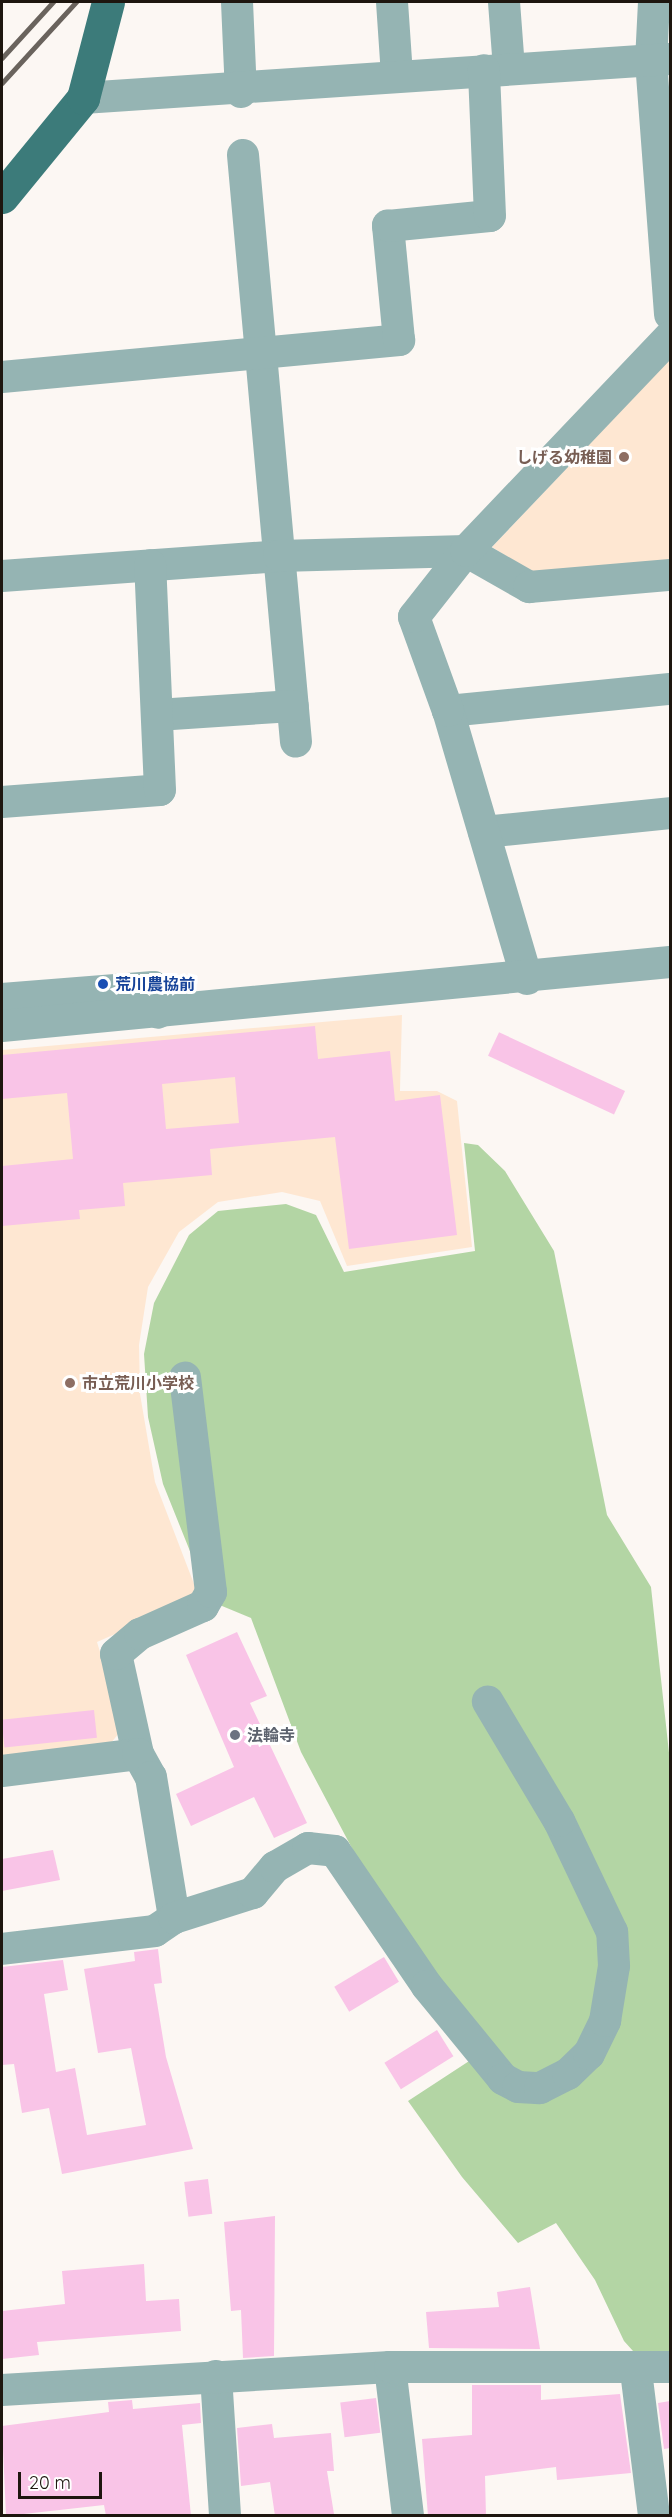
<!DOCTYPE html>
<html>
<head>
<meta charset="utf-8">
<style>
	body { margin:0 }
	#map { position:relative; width:672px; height:2517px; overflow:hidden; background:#fcf7f3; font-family:Quicksand,"Noto Sans JP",sans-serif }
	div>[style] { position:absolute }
	.built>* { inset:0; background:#fee7d2 }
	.forest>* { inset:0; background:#b3d5a4 }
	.building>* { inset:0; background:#f9c4e7; transform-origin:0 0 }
	.minor>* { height:32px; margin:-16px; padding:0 16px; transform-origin:16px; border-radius:16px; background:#95b4b3 }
	.major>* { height:33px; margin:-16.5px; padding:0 16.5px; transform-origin:16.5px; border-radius:16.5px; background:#3c7b7a }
	.rail>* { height:4.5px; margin:-2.25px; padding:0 2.25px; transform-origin:2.25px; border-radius:2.25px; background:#6a635d }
	.dots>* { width:16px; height:16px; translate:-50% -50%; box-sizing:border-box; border:3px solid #fff; border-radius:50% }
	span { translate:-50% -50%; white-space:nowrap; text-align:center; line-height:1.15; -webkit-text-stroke:6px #fff; paint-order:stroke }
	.education-label { font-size:16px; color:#785e54; font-weight:700 }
	.right { translate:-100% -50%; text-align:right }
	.left { translate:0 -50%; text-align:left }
	.transit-label { font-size:16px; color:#164399; font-weight:700 }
	.worship-label { font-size:16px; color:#5b616d; font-weight:700 }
	.frame { position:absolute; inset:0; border:3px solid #1e160f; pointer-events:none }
	.scale { position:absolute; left:18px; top:2472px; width:84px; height:27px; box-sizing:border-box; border:3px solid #1e160f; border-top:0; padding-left:8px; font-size:18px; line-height:21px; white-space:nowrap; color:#1e160f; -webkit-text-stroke:4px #fff; paint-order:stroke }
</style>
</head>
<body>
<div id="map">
	<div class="built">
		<i style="clip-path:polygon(670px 359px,670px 564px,541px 578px,492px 547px)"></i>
		<i style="clip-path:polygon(402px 1015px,400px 1091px,437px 1091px,457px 1101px,472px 1247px,347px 1266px,320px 1201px,282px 1192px,218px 1202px,179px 1232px,148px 1287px,139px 1345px,140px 1394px,155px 1482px,199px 1597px,97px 1642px,123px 1728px,111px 1743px,2px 1759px,2px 1050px)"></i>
	</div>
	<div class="forest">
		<i style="clip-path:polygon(464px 1143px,478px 1145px,505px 1171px,554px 1251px,607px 1515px,651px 1587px,670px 1762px,670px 2351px,642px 2361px,624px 2341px,595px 2280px,556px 2223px,518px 2243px,462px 2177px,408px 2101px,486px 2050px,372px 1886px,301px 1752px,251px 1618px,210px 1601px,163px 1484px,148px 1417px,144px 1354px,154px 1303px,189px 1235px,218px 1211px,286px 1204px,316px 1215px,344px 1272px,475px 1251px)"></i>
	</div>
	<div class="building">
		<i style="clip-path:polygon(evenodd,315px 1026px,318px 1059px,390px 1051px,395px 1101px,440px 1095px,457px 1235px,349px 1249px,335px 1137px,210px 1149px,212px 1175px,123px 1183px,125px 1206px,79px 1210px,80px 1219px,2px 1226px,2px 1166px,73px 1159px,67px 1093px,2px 1099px,2px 1055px,315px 1026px,235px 1077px,239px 1123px,166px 1129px,162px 1084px,235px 1077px)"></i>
		<i style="left:625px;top:1091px;width:26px;height:139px;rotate:115deg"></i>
		<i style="clip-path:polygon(237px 1632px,267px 1696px,250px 1703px,307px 1823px,274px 1838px,254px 1797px,191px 1826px,176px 1794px,234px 1767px,186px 1655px)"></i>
		<i style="left:94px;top:1710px;width:28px;height:93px;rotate:84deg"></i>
		<i style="clip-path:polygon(53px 1850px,60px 1880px,2px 1891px,2px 1859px)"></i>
		<i style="clip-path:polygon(158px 1949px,162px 1983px,154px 1984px,166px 2057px,193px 2149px,62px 2174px,49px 2108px,22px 2113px,14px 2064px,2px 2065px,2px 1967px,63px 1960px,68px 1990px,44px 1994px,56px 2072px,75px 2068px,87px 2135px,146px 2125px,131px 2048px,98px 2053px,84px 1969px,135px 1961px,134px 1952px)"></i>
		<i style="left:384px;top:1957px;width:29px;height:58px;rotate:59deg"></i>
		<i style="left:437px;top:2030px;width:31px;height:62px;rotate:58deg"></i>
		<i style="left:208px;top:2179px;width:35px;height:24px;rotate:83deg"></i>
		<i style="clip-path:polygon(275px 2216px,274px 2356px,243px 2358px,241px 2310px,231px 2311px,224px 2222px)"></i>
		<i style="clip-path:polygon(144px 2264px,146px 2301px,179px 2299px,181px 2331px,37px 2342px,39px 2355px,2px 2359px,2px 2311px,65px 2304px,62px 2271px)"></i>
		<i style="clip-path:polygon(530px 2287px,540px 2349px,429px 2348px,426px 2312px,499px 2307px,497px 2292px)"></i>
		<i style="clip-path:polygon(472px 2385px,541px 2385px,541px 2400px,620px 2394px,631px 2473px,557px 2480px,556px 2467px,485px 2476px,486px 2516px,428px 2516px,422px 2439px,472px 2435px)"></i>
		<i style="left:376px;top:2398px;width:35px;height:36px;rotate:83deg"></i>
		<i style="clip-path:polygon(132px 2400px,133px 2409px,200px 2403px,201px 2423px,182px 2425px,191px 2516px,106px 2516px,104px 2505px,6px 2516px,2px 2426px,109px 2412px,108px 2402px)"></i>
		<i style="clip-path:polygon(670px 2401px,670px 2448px,664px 2449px,658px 2403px)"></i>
		<i style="clip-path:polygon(272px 2424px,274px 2438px,331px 2433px,334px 2471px,327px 2471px,334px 2514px,275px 2516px,270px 2482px,241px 2486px,237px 2428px)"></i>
	</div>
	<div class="minor">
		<i style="left:237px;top:2px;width:90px;rotate:87.5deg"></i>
		<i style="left:392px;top:2px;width:74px;rotate:86.1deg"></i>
		<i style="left:504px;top:2px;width:67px;rotate:85.7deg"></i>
		<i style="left:654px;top:2px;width:59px;rotate:92.9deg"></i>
		<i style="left:651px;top:61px;width:254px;rotate:85.7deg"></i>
		<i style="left:83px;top:98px;width:588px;rotate:-3.8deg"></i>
		<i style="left:243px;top:155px;width:589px;rotate:84.84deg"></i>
		<i style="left:2px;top:377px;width:399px;rotate:-5.3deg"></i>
		<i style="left:399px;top:340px;width:115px;rotate:-95.5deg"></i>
		<i style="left:388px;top:226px;width:102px;rotate:-5.6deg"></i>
		<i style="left:490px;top:216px;width:146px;rotate:-92.4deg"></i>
		<i style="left:2px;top:576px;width:278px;rotate:-4.1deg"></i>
		<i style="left:279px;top:556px;width:187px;rotate:-1.5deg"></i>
		<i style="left:466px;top:551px;width:73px;rotate:29.7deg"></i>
		<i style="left:529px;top:587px;width:142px;rotate:-4.9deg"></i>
		<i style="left:448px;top:711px;width:223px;rotate:-5.7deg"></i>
		<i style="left:157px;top:715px;width:136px;rotate:-3.8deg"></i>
		<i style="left:2px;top:802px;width:158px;rotate:-4.3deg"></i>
		<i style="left:160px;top:790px;width:225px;rotate:-92.5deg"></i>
		<i style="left:484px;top:832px;width:187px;rotate:-5.8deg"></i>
		<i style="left:527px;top:979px;width:279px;rotate:-106.4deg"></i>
		<i style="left:448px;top:711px;width:100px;rotate:-109.9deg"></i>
		<i style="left:414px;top:617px;width:84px;rotate:-51.8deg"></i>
		<i style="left:466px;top:551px;width:296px;rotate:-46.4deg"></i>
		<i style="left:2px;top:999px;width:152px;rotate:-4.5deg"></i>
		<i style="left:154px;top:987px;width:26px;rotate:81deg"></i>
		<i style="left:2px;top:1026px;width:671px;rotate:-5.47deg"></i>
		<i style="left:138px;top:1754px;width:102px;rotate:-102.4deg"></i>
		<i style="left:116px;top:1654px;width:31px;rotate:-40deg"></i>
		<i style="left:140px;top:1634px;width:69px;rotate:-24deg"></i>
		<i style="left:203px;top:1606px;width:16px;rotate:-60deg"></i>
		<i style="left:211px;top:1592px;width:216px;rotate:-96.9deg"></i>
		<i style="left:2px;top:1771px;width:137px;rotate:-7.1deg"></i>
		<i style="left:138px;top:1754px;width:26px;rotate:61deg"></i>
		<i style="left:151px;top:1777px;width:143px;rotate:80.7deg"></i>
		<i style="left:174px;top:1918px;width:23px;rotate:146deg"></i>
		<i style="left:155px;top:1931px;width:154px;rotate:173.3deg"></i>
		<i style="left:174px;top:1918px;width:83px;rotate:-17.6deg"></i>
		<i style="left:253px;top:1893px;width:34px;rotate:-50deg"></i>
		<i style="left:275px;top:1867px;width:38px;rotate:-30deg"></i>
		<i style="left:308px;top:1848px;width:27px;rotate:6deg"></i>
		<i style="left:335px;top:1851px;width:163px;rotate:55.7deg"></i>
		<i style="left:427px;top:1986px;width:120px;rotate:50.7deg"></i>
		<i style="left:503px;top:2079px;width:17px;rotate:28deg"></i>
		<i style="left:518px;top:2087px;width:22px;rotate:3deg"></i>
		<i style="left:540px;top:2088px;width:31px;rotate:-27deg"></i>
		<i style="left:568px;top:2074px;width:29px;rotate:-44deg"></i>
		<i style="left:589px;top:2054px;width:37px;rotate:-64deg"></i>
		<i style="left:605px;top:2021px;width:56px;rotate:-80.7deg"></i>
		<i style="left:614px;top:1966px;width:34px;rotate:-93deg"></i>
		<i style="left:612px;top:1932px;width:123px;rotate:-115.5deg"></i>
		<i style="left:559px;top:1821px;width:139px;rotate:-120.8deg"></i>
		<i style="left:390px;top:2367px;width:150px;rotate:83.1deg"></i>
		<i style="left:636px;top:2371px;width:146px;rotate:82.9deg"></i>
		<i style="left:216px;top:2376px;width:140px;rotate:86.3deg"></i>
		<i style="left:2px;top:2390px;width:389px;rotate:-3.4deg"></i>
		<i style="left:390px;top:2367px;width:280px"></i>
	</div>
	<div class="major">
		<i style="left:2px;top:197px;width:128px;rotate:-50.7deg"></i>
		<i style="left:83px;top:98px;width:99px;rotate:-75.4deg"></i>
	</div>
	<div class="rail">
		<i style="left:2px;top:58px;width:76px;rotate:-47.7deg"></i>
		<i style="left:2px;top:83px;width:110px;rotate:-47.6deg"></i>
	</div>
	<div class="dots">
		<i style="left:624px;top:457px;background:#8d6e63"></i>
		<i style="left:103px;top:984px;background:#1a4fb4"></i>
		<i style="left:70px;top:1383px;background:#8d6e63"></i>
		<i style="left:235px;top:1735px;background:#6b7280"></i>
	</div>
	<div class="education-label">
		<span class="right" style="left:612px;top:457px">しげる幼稚園</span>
		<span class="left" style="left:82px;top:1383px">市立荒川小学校</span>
	</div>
	<div class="transit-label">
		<span class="left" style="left:115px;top:984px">荒川農協前</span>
	</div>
	<div class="worship-label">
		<span class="left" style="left:247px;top:1735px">法輪寺</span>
	</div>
	<div class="frame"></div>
	<div class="scale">20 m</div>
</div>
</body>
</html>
